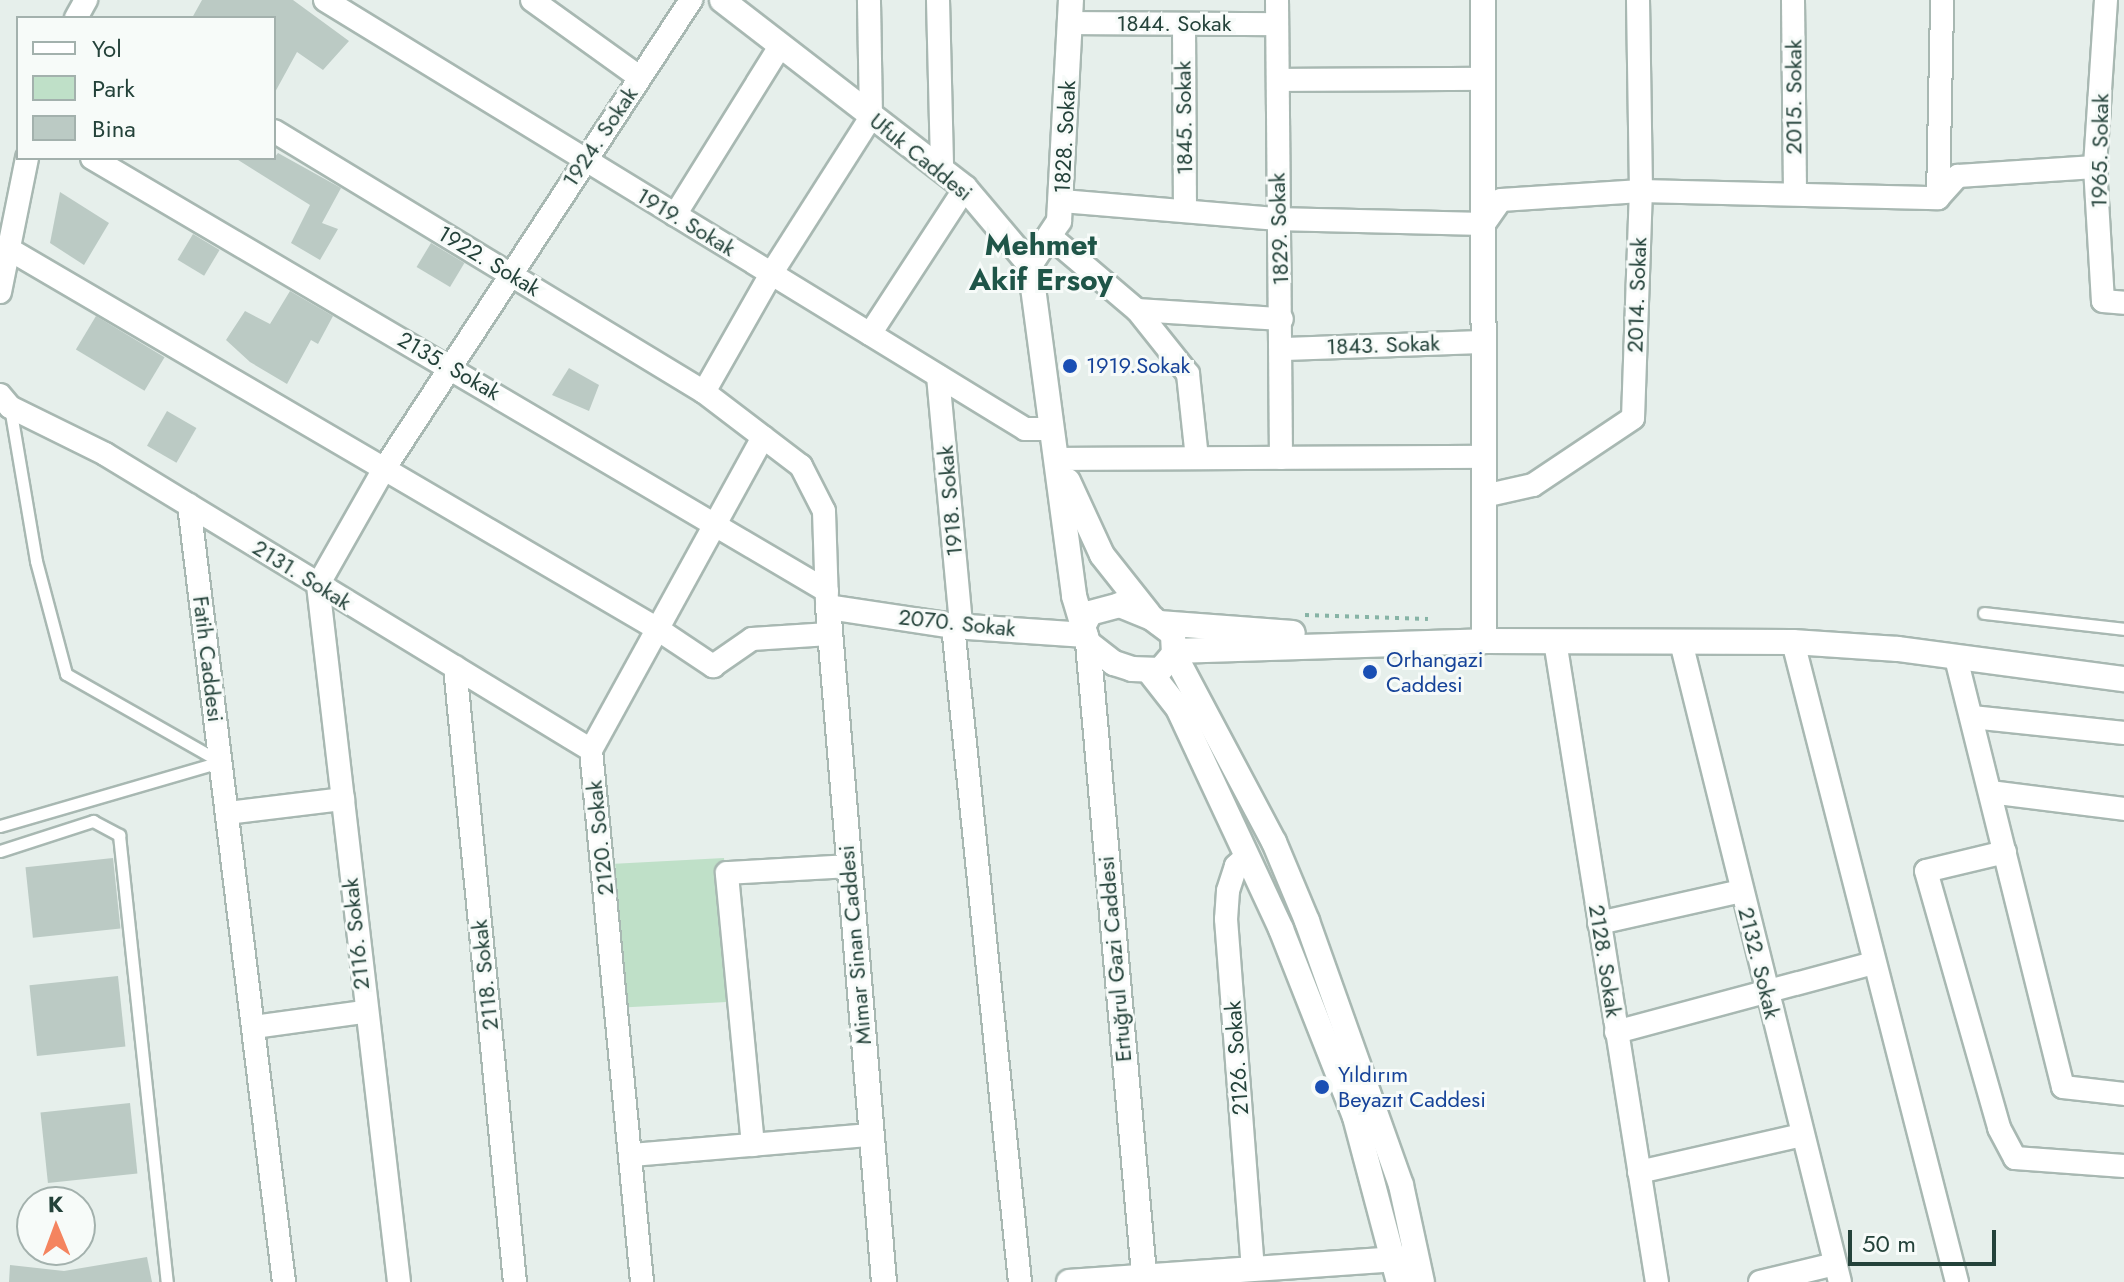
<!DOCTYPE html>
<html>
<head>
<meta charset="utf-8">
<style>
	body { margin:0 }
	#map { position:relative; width:2124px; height:1282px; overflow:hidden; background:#e6efeb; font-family:Jost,sans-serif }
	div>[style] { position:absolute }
	.green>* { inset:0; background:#bfe0c8; transform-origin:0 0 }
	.building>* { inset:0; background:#bbcac4; transform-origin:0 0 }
	.path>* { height:4px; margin-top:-2px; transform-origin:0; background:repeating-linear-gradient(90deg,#86b3a5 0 4px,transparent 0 10px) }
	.roads { filter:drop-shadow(2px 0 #a8b8b2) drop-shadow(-2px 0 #a8b8b2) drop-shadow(0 2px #a8b8b2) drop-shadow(0 -2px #a8b8b2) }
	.service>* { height:11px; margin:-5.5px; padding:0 5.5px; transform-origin:5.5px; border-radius:5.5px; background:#fff }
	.minor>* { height:22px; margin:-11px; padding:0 11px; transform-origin:11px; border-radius:11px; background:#fff }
	.tertiary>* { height:24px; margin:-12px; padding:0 12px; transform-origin:12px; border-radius:12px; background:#fff }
	.secondary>* { height:24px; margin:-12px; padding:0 12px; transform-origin:12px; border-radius:12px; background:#fff }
	.dots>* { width:22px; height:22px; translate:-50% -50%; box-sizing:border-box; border:4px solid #f7fbf9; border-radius:50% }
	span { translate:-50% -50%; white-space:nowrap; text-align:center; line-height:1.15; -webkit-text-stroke:6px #f7fbf9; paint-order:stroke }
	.street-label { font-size:22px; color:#24423a }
	.transit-label { font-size:22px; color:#164399 }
	.left { translate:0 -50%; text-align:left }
	.district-label { font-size:30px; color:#1f5548; font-weight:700 }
	.legend { position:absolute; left:16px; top:16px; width:260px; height:144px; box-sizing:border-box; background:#f7fbf9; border:2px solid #a3b1ad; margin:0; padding:10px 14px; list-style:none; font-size:24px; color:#24423a }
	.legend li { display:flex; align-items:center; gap:16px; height:40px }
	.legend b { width:40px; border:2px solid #a3b1ad }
	.north { position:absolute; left:16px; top:1186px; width:80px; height:80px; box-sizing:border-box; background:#f7fbf9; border:2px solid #a3b1ad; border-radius:50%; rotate:359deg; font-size:22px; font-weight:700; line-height:32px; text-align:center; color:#24423a }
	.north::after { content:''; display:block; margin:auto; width:28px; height:36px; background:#f4845f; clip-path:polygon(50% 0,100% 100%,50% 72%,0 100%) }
	.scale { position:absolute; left:1848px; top:1230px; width:148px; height:36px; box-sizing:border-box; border:4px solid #24423a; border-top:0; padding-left:10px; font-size:24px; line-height:28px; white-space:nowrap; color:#24423a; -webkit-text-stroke:6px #f7fbf9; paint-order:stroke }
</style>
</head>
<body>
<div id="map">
	<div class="green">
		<i style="left:724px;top:858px;width:144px;height:109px;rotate:87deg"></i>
	</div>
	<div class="building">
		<i style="clip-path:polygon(202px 0,293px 0,349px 41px,323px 70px,297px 52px,274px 94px,274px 18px,192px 18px)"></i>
		<i style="clip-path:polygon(278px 153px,341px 188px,322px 223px,338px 229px,320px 260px,291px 243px,310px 205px,235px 158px,274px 158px)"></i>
		<i style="clip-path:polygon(60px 192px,109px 223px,84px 265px,50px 243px)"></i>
		<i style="left:193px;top:234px;width:31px;height:30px;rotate:31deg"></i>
		<i style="left:431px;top:243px;width:39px;height:28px;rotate:31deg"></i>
		<i style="clip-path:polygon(290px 291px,333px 316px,318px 344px,311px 340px,287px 384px,250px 362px,226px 340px,245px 311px,270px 324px)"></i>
		<i style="left:96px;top:316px;width:80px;height:39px;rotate:31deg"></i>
		<i style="clip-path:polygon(569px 368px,599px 385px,589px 411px,552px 395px)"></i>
		<i style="left:167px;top:411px;width:34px;height:40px;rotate:30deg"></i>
		<i style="left:113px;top:858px;width:71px;height:88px;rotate:84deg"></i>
		<i style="left:118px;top:976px;width:71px;height:89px;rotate:84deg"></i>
		<i style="left:130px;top:1103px;width:71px;height:90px;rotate:84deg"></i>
		<i style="clip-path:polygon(147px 1257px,152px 1282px,9px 1282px,10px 1265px,64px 1271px)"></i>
	</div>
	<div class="path">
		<i style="left:1305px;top:615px;width:123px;rotate:1.9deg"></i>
	</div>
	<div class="roads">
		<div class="service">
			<i style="left:10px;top:407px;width:156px;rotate:80.4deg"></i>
			<i style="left:36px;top:561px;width:117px;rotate:75.1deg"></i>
			<i style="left:66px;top:674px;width:178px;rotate:29.6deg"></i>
			<i style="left:1984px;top:613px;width:141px;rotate:6.5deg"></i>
			<i style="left:0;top:826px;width:230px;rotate:-16.2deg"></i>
			<i style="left:0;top:851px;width:98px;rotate:-17.9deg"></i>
			<i style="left:93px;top:821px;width:30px;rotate:28deg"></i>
			<i style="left:119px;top:835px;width:450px;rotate:83.9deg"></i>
		</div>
		<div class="minor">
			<i style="left:325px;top:0;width:821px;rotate:31.5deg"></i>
			<i style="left:1025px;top:429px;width:27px"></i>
			<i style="left:532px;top:0;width:132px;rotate:35.7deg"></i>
			<i style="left:938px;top:0;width:168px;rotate:88.6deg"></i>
			<i style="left:1277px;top:0;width:458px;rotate:89.5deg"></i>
			<i style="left:1793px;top:0;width:194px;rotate:89.4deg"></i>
			<i style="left:2106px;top:0;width:167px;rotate:93.8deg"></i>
			<i style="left:2095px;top:167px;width:134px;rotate:86.6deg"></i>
			<i style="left:2103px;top:301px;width:21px;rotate:5deg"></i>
			<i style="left:76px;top:18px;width:21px;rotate:-61deg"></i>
			<i style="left:1071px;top:23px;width:206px;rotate:0.3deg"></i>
			<i style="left:1184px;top:24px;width:187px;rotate:89.7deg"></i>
			<i style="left:1279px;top:80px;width:204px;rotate:-0.3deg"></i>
			<i style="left:274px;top:131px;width:503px;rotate:31.26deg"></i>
			<i style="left:92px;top:158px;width:853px;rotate:30.5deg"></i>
			<i style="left:1938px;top:198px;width:198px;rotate:-88.8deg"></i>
			<i style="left:1062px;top:201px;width:214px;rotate:4.8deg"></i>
			<i style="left:1275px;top:219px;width:209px;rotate:1.4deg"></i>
			<i style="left:1484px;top:224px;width:29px;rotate:-55deg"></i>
			<i style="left:1501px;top:200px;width:140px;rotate:-3.7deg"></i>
			<i style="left:1641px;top:191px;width:297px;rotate:1.4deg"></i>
			<i style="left:1938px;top:198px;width:30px;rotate:-48deg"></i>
			<i style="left:1958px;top:176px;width:137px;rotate:-3.8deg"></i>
			<i style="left:675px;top:215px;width:199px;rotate:-58.1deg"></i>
			<i style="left:1052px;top:238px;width:111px;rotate:40.3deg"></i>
			<i style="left:1137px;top:310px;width:82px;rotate:51.4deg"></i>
			<i style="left:1188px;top:374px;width:84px;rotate:83.9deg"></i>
			<i style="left:7px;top:248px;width:752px;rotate:30.35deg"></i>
			<i style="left:656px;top:628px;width:69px;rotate:33.7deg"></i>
			<i style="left:713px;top:666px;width:47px;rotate:-34.7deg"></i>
			<i style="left:752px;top:639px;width:77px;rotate:-3.7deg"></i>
			<i style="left:0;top:292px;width:137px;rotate:-78.6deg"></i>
			<i style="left:1137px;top:310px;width:145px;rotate:3.6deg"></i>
			<i style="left:870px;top:334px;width:174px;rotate:-56.9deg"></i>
			<i style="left:1282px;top:349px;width:202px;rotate:-2deg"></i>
			<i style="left:938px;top:376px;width:251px;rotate:84.7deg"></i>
			<i style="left:0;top:395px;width:16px;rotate:50deg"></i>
			<i style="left:10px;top:407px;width:106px;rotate:26.3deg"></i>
			<i style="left:105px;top:454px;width:569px;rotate:31.34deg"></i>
			<i style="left:1058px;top:459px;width:426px;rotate:-0.3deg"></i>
			<i style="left:1484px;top:496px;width:50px;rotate:-12.7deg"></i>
			<i style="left:1533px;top:485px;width:120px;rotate:-33.8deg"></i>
			<i style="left:1633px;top:418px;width:227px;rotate:-88deg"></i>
			<i style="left:1641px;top:191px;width:191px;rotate:-90.9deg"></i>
			<i style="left:189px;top:505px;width:783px;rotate:83.03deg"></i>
			<i style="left:827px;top:602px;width:91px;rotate:-91.9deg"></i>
			<i style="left:824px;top:511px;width:51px;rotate:-117.1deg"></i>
			<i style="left:801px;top:466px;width:122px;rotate:-142.7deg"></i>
			<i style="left:704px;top:392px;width:136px;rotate:-60.4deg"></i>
			<i style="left:771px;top:274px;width:186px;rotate:-57.5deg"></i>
			<i style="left:871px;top:117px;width:117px;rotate:-91deg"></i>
			<i style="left:953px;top:626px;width:659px;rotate:84.17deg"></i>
			<i style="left:1555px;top:641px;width:649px;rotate:80.96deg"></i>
			<i style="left:1681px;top:642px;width:659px;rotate:76.05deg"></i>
			<i style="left:1793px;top:642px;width:661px;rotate:75.63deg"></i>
			<i style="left:1956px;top:658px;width:442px;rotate:76deg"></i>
			<i style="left:2063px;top:1087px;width:61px;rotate:6.5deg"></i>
			<i style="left:455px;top:667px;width:618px;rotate:84.43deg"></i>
			<i style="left:1972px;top:717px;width:153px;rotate:6deg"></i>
			<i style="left:1990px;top:792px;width:135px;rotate:7.2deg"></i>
			<i style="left:227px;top:813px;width:117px;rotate:-6.9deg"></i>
			<i style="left:2005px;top:852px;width:81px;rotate:166.5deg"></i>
			<i style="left:1926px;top:871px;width:267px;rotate:74.1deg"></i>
			<i style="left:1999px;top:1128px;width:34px;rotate:62deg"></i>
			<i style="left:2015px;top:1158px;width:109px;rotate:4.2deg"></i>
			<i style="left:1247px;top:856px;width:15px;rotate:138deg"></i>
			<i style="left:1236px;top:866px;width:26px;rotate:108deg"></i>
			<i style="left:1228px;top:891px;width:28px;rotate:94deg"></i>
			<i style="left:1226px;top:919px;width:348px;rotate:85.6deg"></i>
			<i style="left:1599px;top:923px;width:146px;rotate:-12.7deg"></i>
			<i style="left:254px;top:1027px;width:111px;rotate:-7.8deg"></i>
			<i style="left:1616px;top:1032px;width:267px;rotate:-15deg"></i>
			<i style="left:753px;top:1145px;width:273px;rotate:-95.5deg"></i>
			<i style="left:727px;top:873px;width:121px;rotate:-3.3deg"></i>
			<i style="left:631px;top:1155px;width:241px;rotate:-4.8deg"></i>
			<i style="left:1639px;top:1172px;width:167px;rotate:-12.8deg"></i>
			<i style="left:399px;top:1282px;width:702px;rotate:-96.63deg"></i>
			<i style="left:318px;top:585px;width:133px;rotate:-60.4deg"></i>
			<i style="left:384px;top:469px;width:561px;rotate:-56.79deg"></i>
			<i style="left:642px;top:1282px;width:534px;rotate:-95.48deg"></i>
			<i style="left:591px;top:750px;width:357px;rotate:-61.2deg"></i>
			<i style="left:1760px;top:1282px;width:77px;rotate:-13.5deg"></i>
		</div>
		<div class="tertiary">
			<i style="left:1483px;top:0;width:641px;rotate:89.91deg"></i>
			<i style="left:1030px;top:265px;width:53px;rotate:-56.6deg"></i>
			<i style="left:1059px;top:221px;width:221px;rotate:-86.9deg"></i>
			<i style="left:1159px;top:623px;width:134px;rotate:4.3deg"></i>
			<i style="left:1088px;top:643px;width:633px;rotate:84.93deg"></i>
			<i style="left:1174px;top:651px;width:310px;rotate:-1.8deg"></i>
			<i style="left:1484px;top:641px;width:309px;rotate:0.2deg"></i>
			<i style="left:1793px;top:642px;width:105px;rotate:3.8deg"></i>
			<i style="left:1898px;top:649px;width:228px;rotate:7.6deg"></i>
			<i style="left:884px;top:1282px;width:677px;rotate:-94.74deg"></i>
			<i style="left:828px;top:607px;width:126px;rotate:8.6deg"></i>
			<i style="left:953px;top:626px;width:133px;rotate:3.9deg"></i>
		</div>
		<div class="secondary">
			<i style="left:722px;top:0;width:307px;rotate:37.7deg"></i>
			<i style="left:965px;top:188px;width:101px;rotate:49.8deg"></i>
			<i style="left:1030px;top:265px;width:334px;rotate:82.4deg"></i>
			<i style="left:1074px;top:596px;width:49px;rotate:73.4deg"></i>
			<i style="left:1088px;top:643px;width:33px;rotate:38deg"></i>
			<i style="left:1114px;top:663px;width:19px;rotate:18deg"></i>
			<i style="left:1132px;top:669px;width:28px;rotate:2deg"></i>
			<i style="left:1160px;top:670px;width:21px;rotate:-49deg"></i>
			<i style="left:1174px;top:654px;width:20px;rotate:-93deg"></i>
			<i style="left:1173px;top:634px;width:26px;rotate:-143deg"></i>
			<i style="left:1152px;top:618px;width:35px;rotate:-158deg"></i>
			<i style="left:1120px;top:605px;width:31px;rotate:165deg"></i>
			<i style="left:1090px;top:613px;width:13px;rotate:117deg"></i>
			<i style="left:1068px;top:481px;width:81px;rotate:65.3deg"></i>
			<i style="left:1102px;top:555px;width:74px;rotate:51.6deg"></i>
			<i style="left:1174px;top:654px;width:213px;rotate:62deg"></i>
			<i style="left:1274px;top:842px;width:86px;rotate:67.3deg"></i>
			<i style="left:1307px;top:921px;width:280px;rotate:70.4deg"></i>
			<i style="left:1401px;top:1185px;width:99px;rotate:77.8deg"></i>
			<i style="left:1149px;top:671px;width:47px;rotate:51.9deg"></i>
			<i style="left:1178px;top:708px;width:244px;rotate:65deg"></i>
			<i style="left:1281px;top:929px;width:202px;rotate:68.5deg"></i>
			<i style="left:1355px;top:1117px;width:171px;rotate:75.1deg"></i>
			<i style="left:1069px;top:1282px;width:342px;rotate:-4deg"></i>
		</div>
	</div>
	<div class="dots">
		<i style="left:1070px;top:366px;background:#1a4fb4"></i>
		<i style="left:1370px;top:672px;background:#1a4fb4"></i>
		<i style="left:1322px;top:1087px;background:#1a4fb4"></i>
	</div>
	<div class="street-label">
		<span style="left:1174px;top:24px">1844. Sokak</span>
		<span style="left:1794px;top:97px;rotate:-90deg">2015. Sokak</span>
		<span style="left:1184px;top:118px;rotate:-91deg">1845. Sokak</span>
		<span style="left:600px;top:137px;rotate:-56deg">1924. Sokak</span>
		<span style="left:1065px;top:137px;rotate:-87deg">1828. Sokak</span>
		<span style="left:2100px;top:151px;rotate:-89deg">1965. Sokak</span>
		<span style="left:921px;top:157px;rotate:39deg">Ufuk Caddesi</span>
		<span style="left:686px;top:222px;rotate:31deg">1919. Sokak</span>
		<span style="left:1279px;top:229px;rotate:-92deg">1829. Sokak</span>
		<span style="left:489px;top:261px;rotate:31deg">1922. Sokak</span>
		<span style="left:1637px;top:295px;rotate:-88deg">2014. Sokak</span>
		<span style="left:1383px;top:345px;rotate:-2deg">1843. Sokak</span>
		<span style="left:449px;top:366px;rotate:30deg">2135. Sokak</span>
		<span style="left:950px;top:501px;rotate:-95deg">1918. Sokak</span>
		<span style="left:302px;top:575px;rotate:32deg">2131. Sokak</span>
		<span style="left:957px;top:623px;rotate:6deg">2070. Sokak</span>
		<span style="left:208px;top:659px;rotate:83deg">Fatih Caddesi</span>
		<span style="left:600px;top:838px;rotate:-96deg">2120. Sokak</span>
		<span style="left:356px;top:934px;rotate:-96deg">2116. Sokak</span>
		<span style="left:855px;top:945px;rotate:-95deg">Mimar Sinan Caddesi</span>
		<span style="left:1115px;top:959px;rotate:-95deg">Ertuğrul Gazi Caddesi</span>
		<span style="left:1605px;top:961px;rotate:81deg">2128. Sokak</span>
		<span style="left:1759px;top:963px;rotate:76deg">2132. Sokak</span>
		<span style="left:485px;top:975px;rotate:-96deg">2118. Sokak</span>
		<span style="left:1237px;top:1058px;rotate:-94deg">2126. Sokak</span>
	</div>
	<div class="transit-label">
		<span class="left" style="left:1086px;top:366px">1919.Sokak</span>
		<span class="left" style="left:1386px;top:672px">Orhangazi<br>Caddesi</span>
		<span class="left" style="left:1338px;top:1087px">Yıldırım<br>Beyazıt Caddesi</span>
	</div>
	<div class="district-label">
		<span style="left:1041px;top:262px">Mehmet<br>Akif Ersoy</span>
	</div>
	<ul class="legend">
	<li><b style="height:10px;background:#fff"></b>Yol</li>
	<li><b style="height:22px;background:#bfe0c8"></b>Park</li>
	<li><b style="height:22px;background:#bbcac4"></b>Bina</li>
	</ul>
	<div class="north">K</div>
	<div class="scale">50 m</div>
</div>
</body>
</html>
